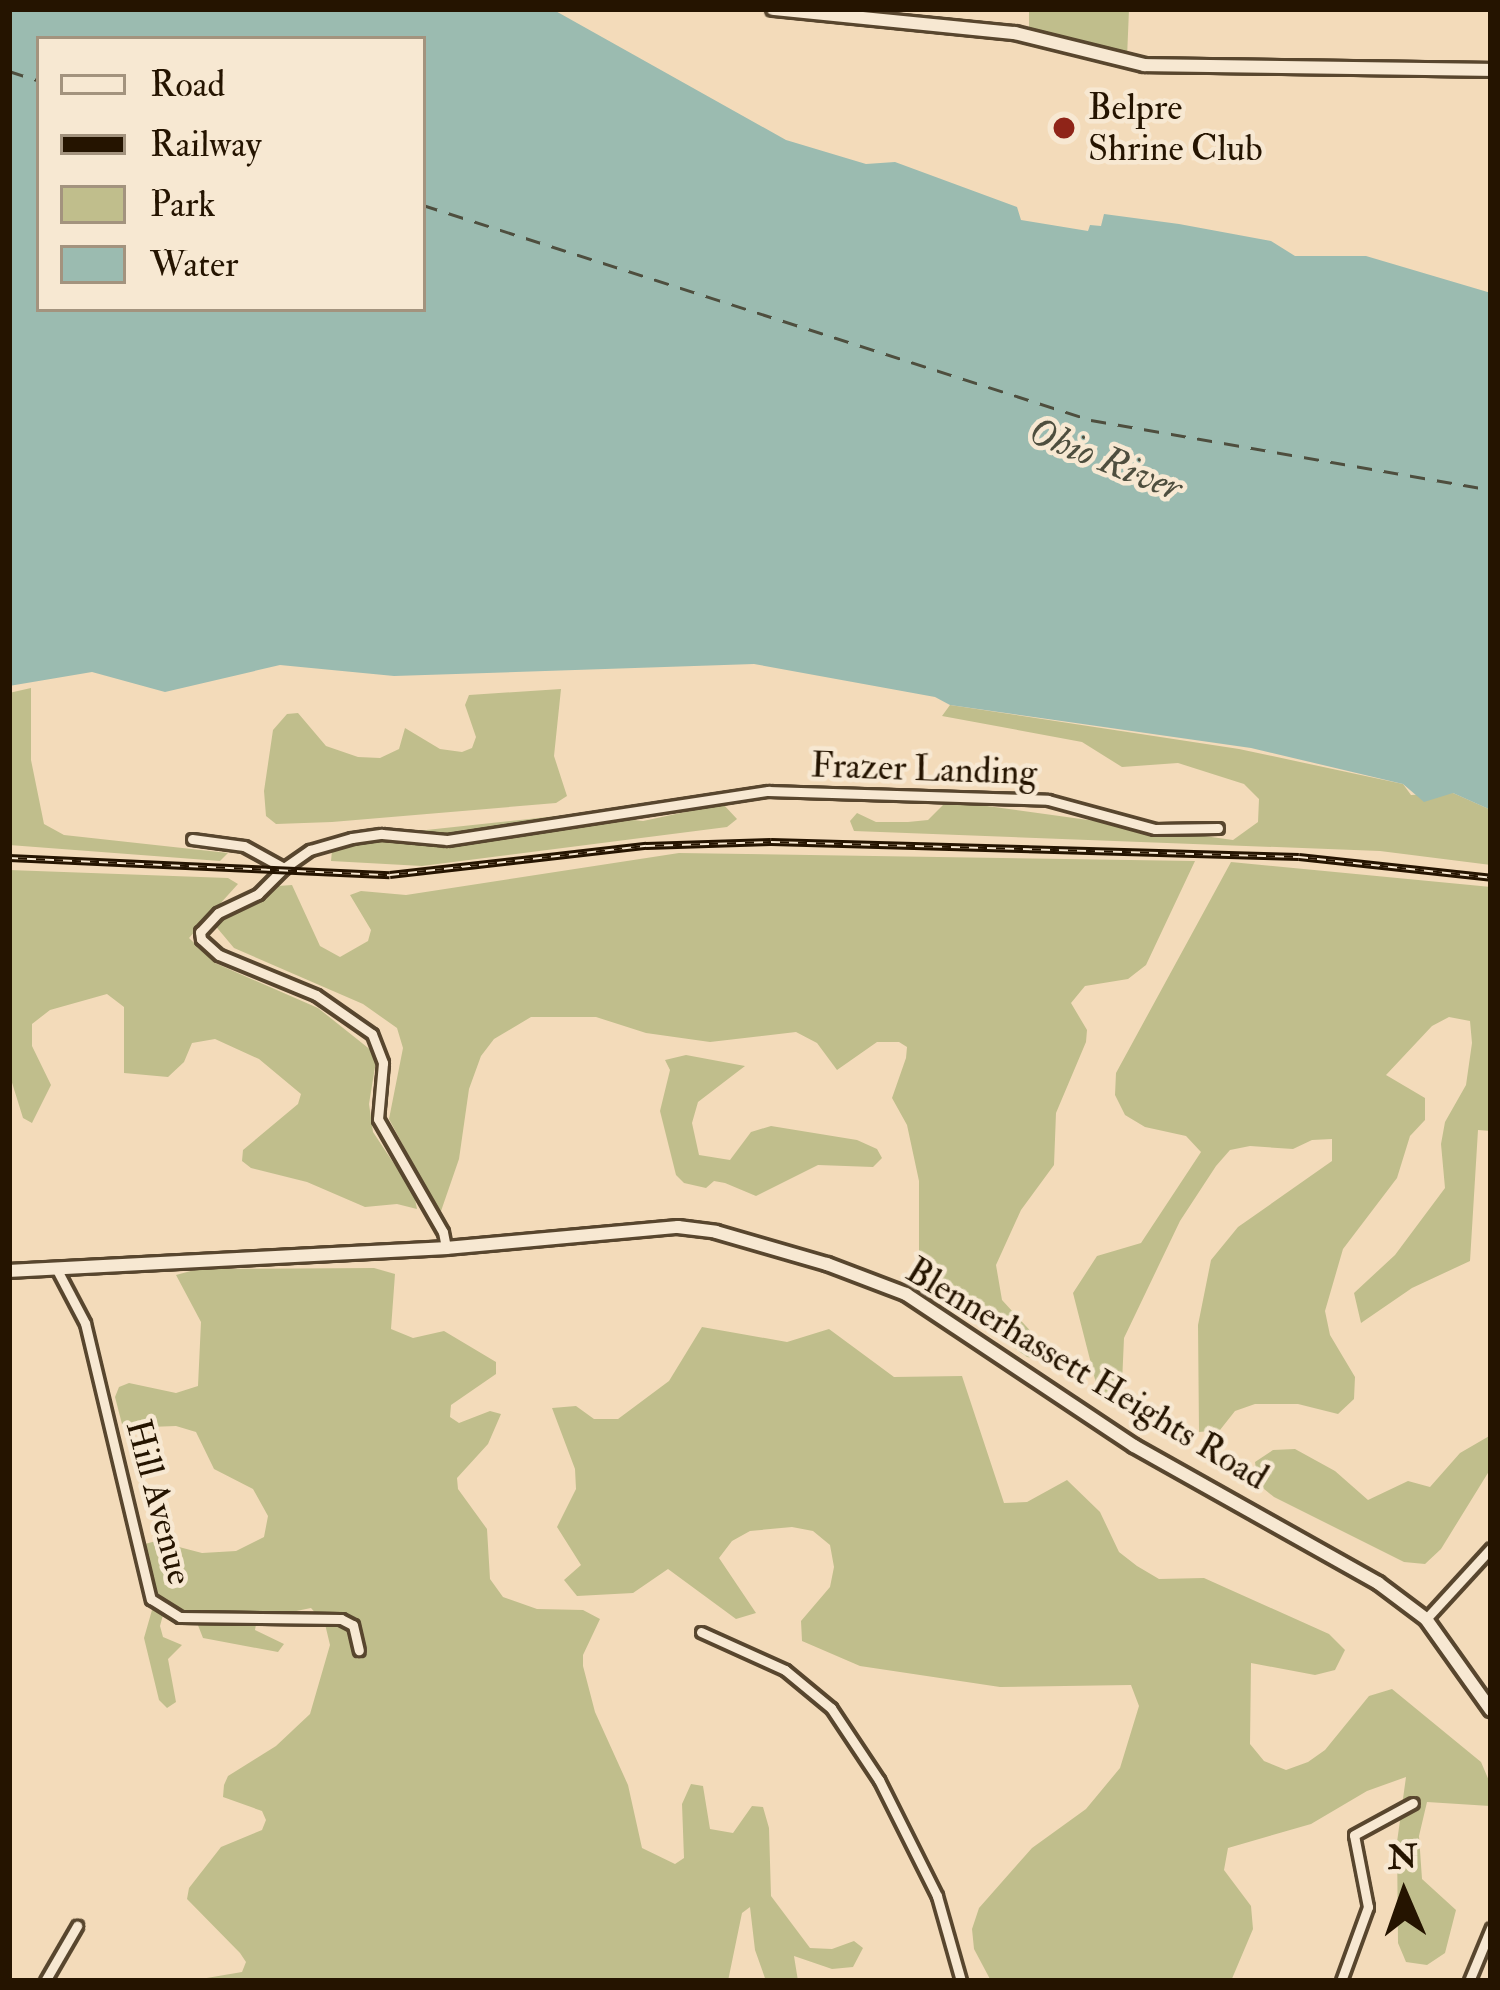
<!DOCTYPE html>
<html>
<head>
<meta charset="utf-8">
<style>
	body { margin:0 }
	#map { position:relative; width:1500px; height:1990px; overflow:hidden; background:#f3dbba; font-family:"IM FELL Double Pica",serif }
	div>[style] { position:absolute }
	.green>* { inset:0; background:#c0be8c }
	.water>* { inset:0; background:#9bbbb0 }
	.ferry>* { height:3px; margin-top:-1.5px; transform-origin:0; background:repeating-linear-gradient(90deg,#4e4e3e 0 15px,transparent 0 27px) }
	.roads { filter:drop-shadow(3px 0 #58462e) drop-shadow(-3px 0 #58462e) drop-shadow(0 3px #58462e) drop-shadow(0 -3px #58462e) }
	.minor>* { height:9px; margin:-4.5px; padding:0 4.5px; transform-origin:4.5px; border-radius:4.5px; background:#f7e8d2 }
	.tertiary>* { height:12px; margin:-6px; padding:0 6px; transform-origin:6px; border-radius:6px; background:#f7e8d2 }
	.rail>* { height:8px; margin-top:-4px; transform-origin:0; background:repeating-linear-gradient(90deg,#f7e8d2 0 9px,#251400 0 18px); box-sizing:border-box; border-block:3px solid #251400 }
	.dots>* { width:33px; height:33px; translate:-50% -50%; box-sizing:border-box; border:6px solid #f7e8d2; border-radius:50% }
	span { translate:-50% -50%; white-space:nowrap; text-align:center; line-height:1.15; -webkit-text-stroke:9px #f7e8d2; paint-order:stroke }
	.poi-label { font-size:36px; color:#251400 }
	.left { translate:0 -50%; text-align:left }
	.street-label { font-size:36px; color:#251400 }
	.water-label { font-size:39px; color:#4e4e3e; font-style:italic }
	.frame { position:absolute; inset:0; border:12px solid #251400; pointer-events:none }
	.legend { position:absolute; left:36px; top:36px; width:390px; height:276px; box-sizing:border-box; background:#f7e8d2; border:3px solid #a3937e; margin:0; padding:15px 21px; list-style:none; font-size:36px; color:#251400 }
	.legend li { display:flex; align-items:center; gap:24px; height:60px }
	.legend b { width:60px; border:3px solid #a3937e }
	.north { position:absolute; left:1344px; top:1834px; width:120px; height:120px; -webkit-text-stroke:9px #f7e8d2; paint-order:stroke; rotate:358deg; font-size:33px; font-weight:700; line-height:48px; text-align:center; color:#251400 }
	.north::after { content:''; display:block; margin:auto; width:42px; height:54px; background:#251400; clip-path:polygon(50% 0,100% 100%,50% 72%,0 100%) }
</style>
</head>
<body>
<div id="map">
	<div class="green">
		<i style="clip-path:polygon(1029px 9px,1129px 9px,1127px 58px,1029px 32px)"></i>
		<i style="clip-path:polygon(31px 688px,31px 760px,44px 824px,64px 835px,228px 853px,220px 861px,9px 845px,9px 693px)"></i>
		<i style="clip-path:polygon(561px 689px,554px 756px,567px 796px,556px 803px,332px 822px,276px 824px,266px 816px,264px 791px,273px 730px,287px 714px,298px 713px,326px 746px,358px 757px,380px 758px,399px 749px,405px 728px,440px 749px,462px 752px,472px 748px,476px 737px,465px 705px,469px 695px)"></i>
		<i style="clip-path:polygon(950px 705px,1239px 749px,1403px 784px,1411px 795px,1453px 793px,1491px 810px,1491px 865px,1380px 851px,854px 831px,850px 821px,857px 813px,876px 822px,908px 822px,928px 820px,943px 805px,965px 803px,1233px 840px,1258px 822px,1259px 799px,1244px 784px,1178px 763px,1122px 767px,1082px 742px,942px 716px)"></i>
		<i style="clip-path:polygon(723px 804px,737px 819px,727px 827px,422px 866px,331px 861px,333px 840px,576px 814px,643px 821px)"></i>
		<i style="clip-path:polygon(679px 853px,1195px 861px,1146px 965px,1128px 979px,1085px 986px,1071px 1003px,1087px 1030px,1086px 1042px,1056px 1113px,1054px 1165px,1021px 1210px,996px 1265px,1002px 1300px,1048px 1350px,1049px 1361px,1027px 1357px,919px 1281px,919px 1181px,907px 1125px,892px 1098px,906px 1058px,907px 1047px,899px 1042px,877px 1042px,837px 1070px,817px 1043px,796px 1032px,710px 1042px,646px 1033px,596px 1017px,531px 1017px,494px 1039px,481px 1056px,469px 1089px,459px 1159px,440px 1214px,389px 1119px,403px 1048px,397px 1028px,363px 1004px,234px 948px,213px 923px,278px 886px,292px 885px,320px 946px,340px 957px,368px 941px,371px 930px,350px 895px,361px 891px,406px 895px)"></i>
		<i style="clip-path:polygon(1231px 862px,1491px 887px,1491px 1131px,1478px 1130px,1470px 1261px,1412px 1288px,1361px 1323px,1354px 1293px,1395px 1255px,1445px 1188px,1441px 1144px,1445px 1122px,1466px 1085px,1472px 1043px,1470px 1021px,1449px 1017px,1432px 1026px,1386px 1075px,1425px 1098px,1425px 1120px,1410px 1136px,1397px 1178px,1343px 1249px,1325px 1311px,1330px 1335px,1355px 1377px,1354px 1399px,1338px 1414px,1298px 1404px,1255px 1404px,1235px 1411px,1220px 1430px,1199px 1432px,1198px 1325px,1211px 1260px,1238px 1227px,1332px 1161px,1332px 1139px,1312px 1140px,1293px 1149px,1250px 1146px,1230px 1150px,1216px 1166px,1180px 1221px,1124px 1338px,1121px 1406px,1100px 1399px,1073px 1293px,1097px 1256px,1141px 1243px,1201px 1152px,1186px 1136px,1145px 1127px,1125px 1115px,1115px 1095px,1116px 1073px)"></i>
		<i style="clip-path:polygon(9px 870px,228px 878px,238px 884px,189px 938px,215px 963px,318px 1008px,377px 1055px,369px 1104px,373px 1132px,414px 1194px,417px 1209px,397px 1204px,365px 1207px,307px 1182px,251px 1168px,242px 1161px,243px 1150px,298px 1104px,301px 1094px,259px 1059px,215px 1039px,192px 1043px,184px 1062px,168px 1077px,124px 1073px,124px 1007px,107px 994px,50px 1010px,32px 1024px,32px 1046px,51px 1085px,32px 1123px,23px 1118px,9px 1073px)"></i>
		<i style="clip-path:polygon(686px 1055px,745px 1066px,698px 1102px,692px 1123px,699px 1155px,730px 1160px,751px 1132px,771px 1126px,857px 1140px,877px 1149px,882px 1158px,873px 1167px,818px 1165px,756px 1196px,725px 1183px,714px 1181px,706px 1188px,684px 1183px,676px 1175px,660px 1111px,670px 1070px,665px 1060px)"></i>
		<i style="clip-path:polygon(374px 1268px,395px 1274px,391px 1329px,413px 1338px,444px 1331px,496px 1362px,496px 1374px,451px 1405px,450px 1417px,459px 1423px,490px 1411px,501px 1414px,488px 1444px,457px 1478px,458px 1489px,487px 1529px,490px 1579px,503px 1597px,537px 1609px,583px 1610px,600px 1619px,583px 1655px,583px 1666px,595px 1712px,628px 1785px,642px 1848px,675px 1864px,684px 1858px,682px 1804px,691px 1784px,703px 1786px,710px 1829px,733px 1833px,752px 1806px,763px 1807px,769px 1828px,771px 1896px,810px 1948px,832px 1949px,854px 1941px,863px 1948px,853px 1967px,832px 1969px,794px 1956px,798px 1981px,766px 1981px,755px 1950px,750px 1907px,742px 1913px,728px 1981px,189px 1981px,242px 1972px,246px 1962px,240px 1953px,187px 1899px,189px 1888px,221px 1847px,262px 1830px,266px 1820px,262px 1811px,223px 1797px,224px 1785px,228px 1776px,276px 1746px,310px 1714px,330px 1645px,325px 1624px,311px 1608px,257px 1619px,255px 1630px,284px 1644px,278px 1652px,203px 1638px,192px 1610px,171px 1610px,163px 1615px,160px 1626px,163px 1637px,182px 1645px,168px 1659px,176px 1702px,167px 1708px,159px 1700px,144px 1638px,154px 1603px,145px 1544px,156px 1541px,202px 1553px,236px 1551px,264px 1537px,268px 1516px,253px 1489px,214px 1469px,196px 1432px,176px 1426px,123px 1428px,115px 1397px,119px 1387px,129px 1383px,176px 1393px,198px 1386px,201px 1322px,176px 1275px,198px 1269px)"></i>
		<i style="clip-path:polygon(702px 1327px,787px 1342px,829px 1329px,894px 1377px,962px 1376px,1004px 1503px,1027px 1502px,1067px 1480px,1100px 1512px,1119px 1552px,1137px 1566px,1159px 1579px,1204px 1578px,1329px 1634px,1345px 1650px,1335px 1670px,1315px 1675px,1251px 1663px,1250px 1744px,1264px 1761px,1286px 1770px,1308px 1762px,1325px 1750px,1369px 1696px,1392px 1689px,1481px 1762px,1490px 1783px,1490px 1806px,1427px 1802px,1419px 1836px,1422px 1879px,1456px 1910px,1445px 1953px,1427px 1965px,1406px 1962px,1398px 1943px,1397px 1842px,1406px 1777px,1367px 1791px,1311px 1824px,1228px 1848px,1224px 1870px,1251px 1906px,1253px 1929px,1231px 1981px,991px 1981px,974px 1949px,972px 1929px,979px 1908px,1032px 1848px,1086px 1809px,1120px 1768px,1139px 1706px,1131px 1685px,1000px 1687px,860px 1666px,802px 1641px,801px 1621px,830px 1587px,834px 1567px,830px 1545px,813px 1531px,792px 1527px,750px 1531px,732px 1541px,719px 1558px,756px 1613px,736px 1619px,668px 1569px,633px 1593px,577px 1596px,564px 1580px,581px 1565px,557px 1527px,576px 1489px,575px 1469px,552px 1408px,576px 1406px,594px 1419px,618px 1419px,669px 1381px)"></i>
		<i style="clip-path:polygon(1491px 1435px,1491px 1468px,1441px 1549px,1425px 1564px,1404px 1562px,1274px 1497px,1258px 1484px,1255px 1462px,1273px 1450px,1295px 1449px,1335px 1471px,1368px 1500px,1408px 1481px,1430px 1487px,1460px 1453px)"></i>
	</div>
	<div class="water">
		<i style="clip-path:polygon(evenodd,9px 9px,552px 9px,786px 140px,866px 164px,895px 162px,1017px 207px,1021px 220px,1088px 231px,1090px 225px,1101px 226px,1104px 214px,1179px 224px,1271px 241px,1295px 256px,1366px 256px,1491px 293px,1491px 810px,1453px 793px,1424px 802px,1403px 784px,1251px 748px,950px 705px,935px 697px,754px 664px,394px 676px,280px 665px,165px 692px,92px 672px,9px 686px,9px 9px,39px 39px,423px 39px,423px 309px,39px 309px,39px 39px)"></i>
	</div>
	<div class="ferry">
		<i style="left:9px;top:71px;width:32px;rotate:18deg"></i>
		<i style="left:423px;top:205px;width:702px;rotate:17.84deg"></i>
		<i style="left:1091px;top:420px;width:406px;rotate:9.9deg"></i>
	</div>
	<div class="roads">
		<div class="minor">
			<i style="left:192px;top:839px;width:52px;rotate:7.7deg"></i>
			<i style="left:244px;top:846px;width:46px;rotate:28.8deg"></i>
			<i style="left:284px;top:868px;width:32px;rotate:-35deg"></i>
			<i style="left:310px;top:850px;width:44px;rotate:-15.9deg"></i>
			<i style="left:352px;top:838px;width:30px;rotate:-8deg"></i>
			<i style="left:382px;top:834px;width:65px;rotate:5.3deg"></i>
			<i style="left:447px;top:840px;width:325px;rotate:-8.7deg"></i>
			<i style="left:768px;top:791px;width:280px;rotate:1.8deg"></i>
			<i style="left:1048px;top:800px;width:111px;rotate:15.2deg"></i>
			<i style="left:1155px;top:829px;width:63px;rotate:-0.9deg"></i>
			<i style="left:284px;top:868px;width:37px;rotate:135deg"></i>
			<i style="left:258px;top:894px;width:44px;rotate:154.6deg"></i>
			<i style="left:218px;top:913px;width:26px;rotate:133deg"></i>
			<i style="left:200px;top:932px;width:7px;rotate:82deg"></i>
			<i style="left:201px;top:939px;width:24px;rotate:42deg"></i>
			<i style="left:219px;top:955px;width:105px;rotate:22.4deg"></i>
			<i style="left:316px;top:995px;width:68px;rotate:34.9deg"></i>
			<i style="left:372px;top:1034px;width:31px;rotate:69deg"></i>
			<i style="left:383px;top:1063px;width:56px;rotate:95.1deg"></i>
			<i style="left:378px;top:1119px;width:130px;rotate:60.1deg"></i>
			<i style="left:443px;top:1232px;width:16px;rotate:79deg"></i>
			<i style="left:56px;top:1268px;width:62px;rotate:62.2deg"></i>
			<i style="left:85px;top:1323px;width:284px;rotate:76.6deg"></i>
			<i style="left:151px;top:1599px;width:34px;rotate:32deg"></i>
			<i style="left:180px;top:1617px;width:161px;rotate:0.7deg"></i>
			<i style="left:341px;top:1619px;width:13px;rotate:27deg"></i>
			<i style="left:353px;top:1625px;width:26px;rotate:77deg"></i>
			<i style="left:1426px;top:1619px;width:96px;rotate:-47.5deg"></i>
			<i style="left:701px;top:1632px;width:92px;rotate:24.3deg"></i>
			<i style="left:785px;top:1670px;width:60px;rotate:39.6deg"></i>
			<i style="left:831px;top:1708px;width:87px;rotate:56.3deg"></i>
			<i style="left:879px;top:1780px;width:130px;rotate:63.4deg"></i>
			<i style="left:937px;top:1896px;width:88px;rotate:74.2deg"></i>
			<i style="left:45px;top:1981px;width:64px;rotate:-59.8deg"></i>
			<i style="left:1341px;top:1981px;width:79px;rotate:-70deg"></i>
			<i style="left:1368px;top:1907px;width:73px;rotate:-101deg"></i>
			<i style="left:1354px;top:1835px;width:67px;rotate:-28.5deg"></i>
			<i style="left:1469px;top:1981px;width:57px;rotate:-67.5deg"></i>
		</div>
		<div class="tertiary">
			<i style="left:773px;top:9px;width:243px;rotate:5.7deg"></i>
			<i style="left:1015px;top:33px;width:133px;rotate:13.9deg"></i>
			<i style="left:1144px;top:65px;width:347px;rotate:0.8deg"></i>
			<i style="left:9px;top:1271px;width:438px;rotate:-3deg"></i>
			<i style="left:446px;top:1248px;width:233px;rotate:-5.2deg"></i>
			<i style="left:678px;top:1227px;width:38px;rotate:7deg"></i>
			<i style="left:716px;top:1232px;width:116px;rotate:16.1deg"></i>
			<i style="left:827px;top:1264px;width:85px;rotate:20.8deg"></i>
			<i style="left:906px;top:1294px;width:274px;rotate:33.7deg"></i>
			<i style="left:1134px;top:1446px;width:280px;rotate:29.3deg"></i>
			<i style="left:1378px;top:1583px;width:60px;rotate:36.9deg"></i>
			<i style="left:1426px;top:1619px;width:112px;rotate:54.5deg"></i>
		</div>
	</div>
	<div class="rail">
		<i style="left:9px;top:858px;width:381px;rotate:2.6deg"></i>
		<i style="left:390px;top:875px;width:258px;rotate:-6.5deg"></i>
		<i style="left:646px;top:846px;width:125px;rotate:-1.8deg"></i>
		<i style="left:771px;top:842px;width:528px;rotate:1.63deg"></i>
		<i style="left:1299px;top:857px;width:193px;rotate:6.2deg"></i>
	</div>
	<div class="dots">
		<i style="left:1064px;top:128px;background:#8f2418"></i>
	</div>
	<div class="poi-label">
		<span class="left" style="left:1088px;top:128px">Belpre<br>Shrine Club</span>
	</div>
	<div class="street-label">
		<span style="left:924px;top:769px;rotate:2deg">Frazer Landing</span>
		<span style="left:1087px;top:1374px;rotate:31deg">Blennerhassett Heights Road</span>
		<span style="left:159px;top:1502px;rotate:75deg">Hill Avenue</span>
	</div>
	<div class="water-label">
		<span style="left:1105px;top:460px;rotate:22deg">Ohio River</span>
	</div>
	<div class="frame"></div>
	<ul class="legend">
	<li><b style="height:15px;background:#f7e8d2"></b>Road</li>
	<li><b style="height:15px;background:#251400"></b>Railway</li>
	<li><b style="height:33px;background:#c0be8c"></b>Park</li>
	<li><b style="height:33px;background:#9bbbb0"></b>Water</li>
	</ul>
	<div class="north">N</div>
</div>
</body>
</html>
